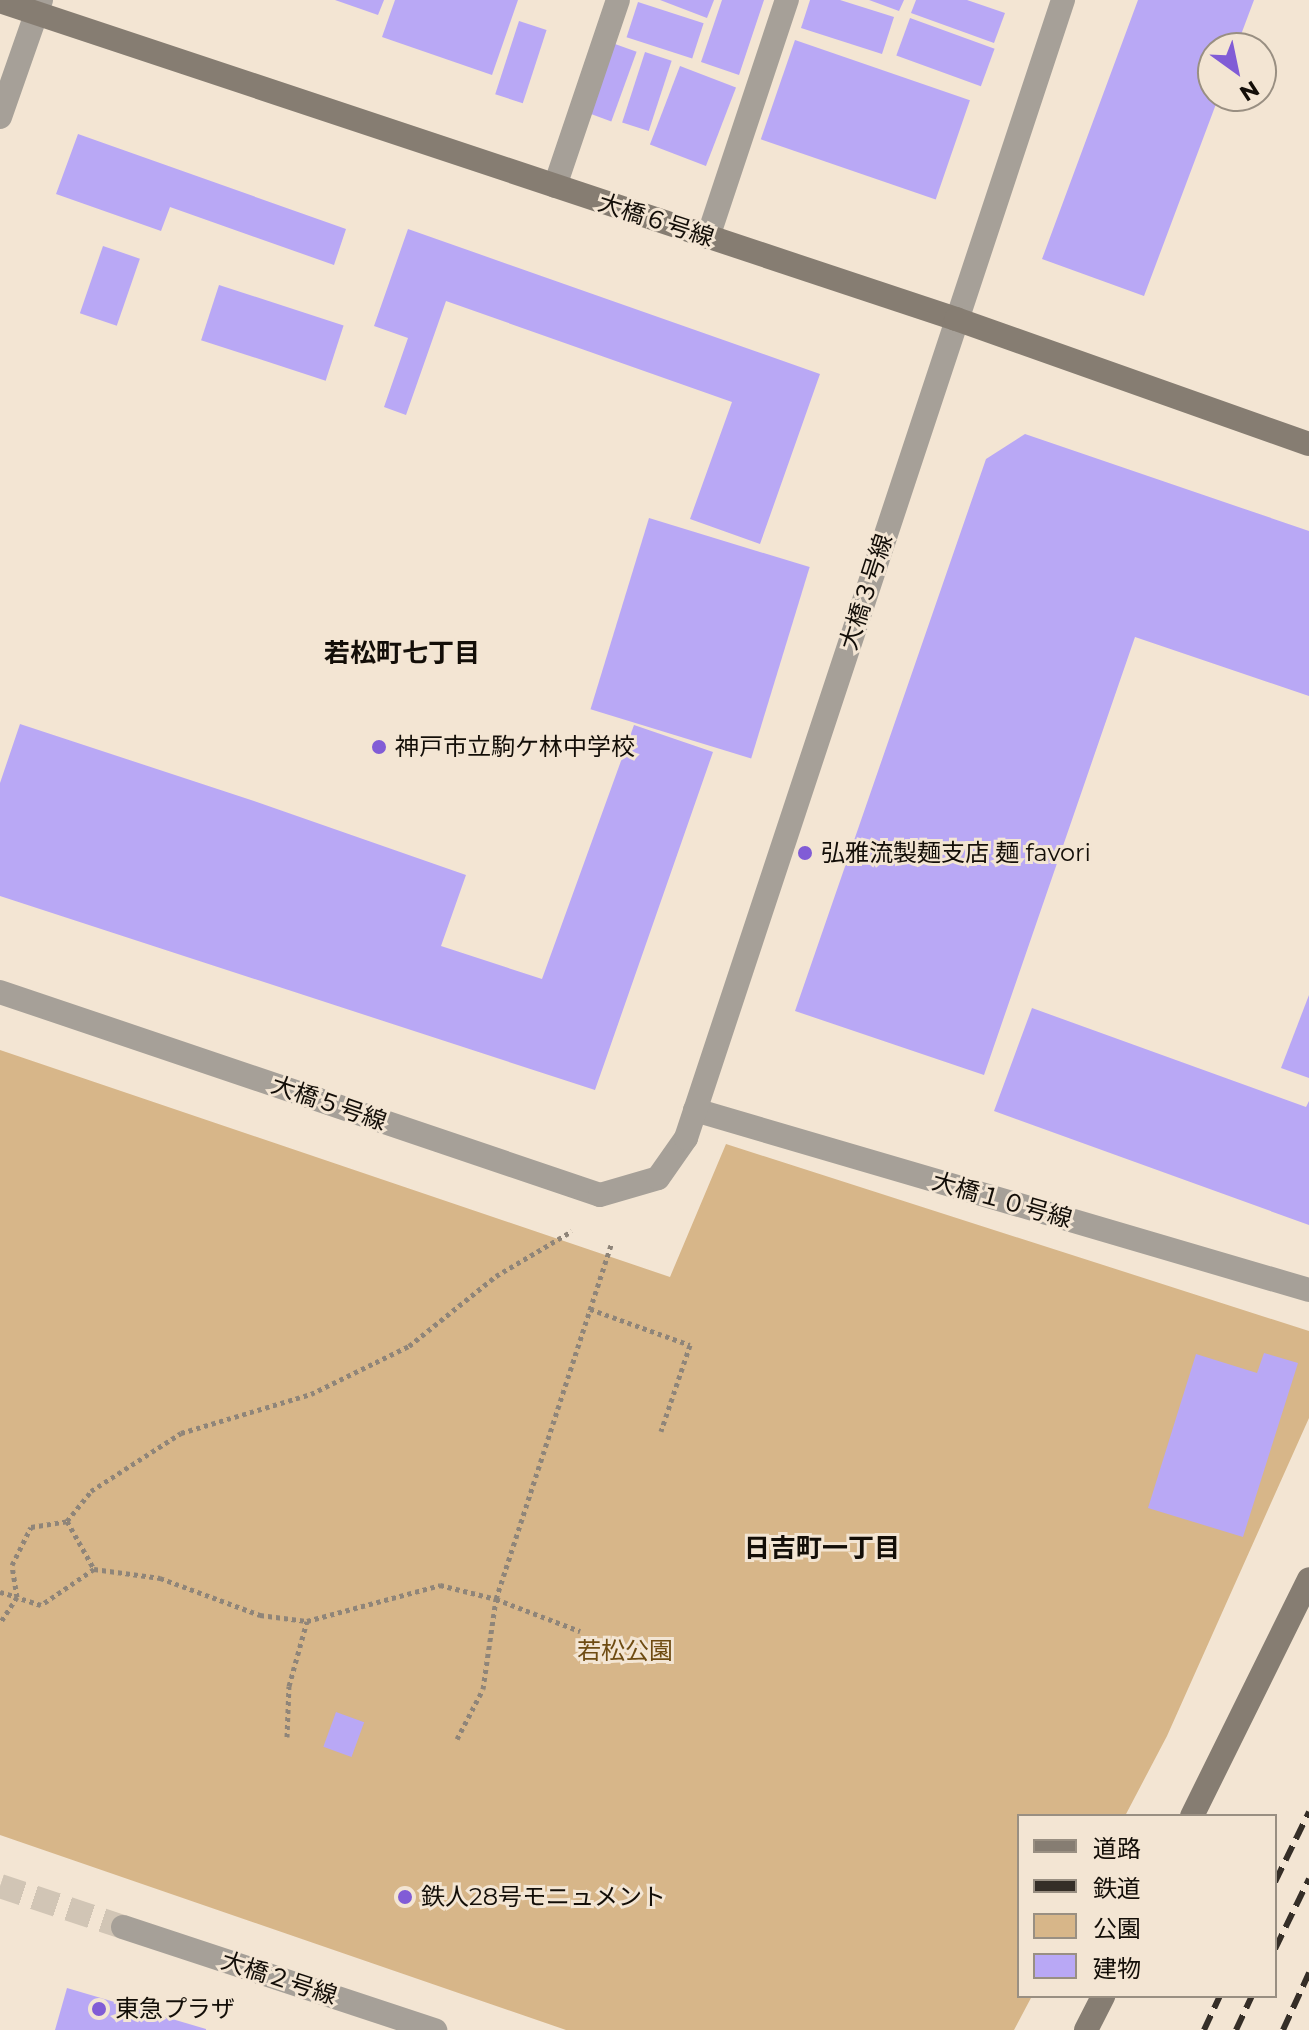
<!DOCTYPE html>
<html>
<head>
<meta charset="utf-8">
<style>
	body { margin:0 }
	#map { position:relative; width:1309px; height:2030px; overflow:hidden; background:#f3e5d3; font-family:Montserrat,"Noto Sans JP",sans-serif }
	div>[style] { position:absolute }
	.green>* { inset:0; background:#d7b689 }
	.building>* { inset:0; background:#b9a8f5; transform-origin:0 0 }
	.street-tunnel>* { height:24px; margin-top:-12px; transform-origin:0; background:repeating-linear-gradient(90deg,#d1c5b5 0 24px,transparent 0 36px) }
	.path>* { height:5px; margin-top:-2.5px; transform-origin:0; background:repeating-linear-gradient(90deg,#8f8579 0 4px,transparent 0 8px) }
	.lane>* { height:24px; margin:-12px; padding:0 12px; transform-origin:12px; border-radius:12px; background:#a6a098 }
	.street>* { height:24px; margin:-12px; padding:0 12px; transform-origin:12px; border-radius:12px; background:#a6a098 }
	.secondary>* { height:24px; margin:-12px; padding:0 12px; transform-origin:12px; border-radius:12px; background:#867d72 }
	.rail>* { height:6px; margin-top:-3px; transform-origin:0; background:repeating-linear-gradient(90deg,#352e27 0 16px,transparent 0 24px) }
	.dots>* { width:22px; height:22px; translate:-50% -50%; box-sizing:border-box; border:4px solid #f3e5d3; border-radius:50% }
	span { translate:-50% -50%; white-space:nowrap; text-align:center; line-height:1.15; -webkit-text-stroke:6px #f3e5d3; paint-order:stroke }
	.street-label { font-size:24px; color:#130e08 }
	.poi-label { font-size:24px; color:#130e08 }
	.left { translate:0 -50%; text-align:left }
	.park-label { font-size:24px; color:#6e4b12 }
	.neighbourhood-label { font-size:26px; color:#130e08; font-weight:700 }
	.legend { position:absolute; left:1017px; top:1814px; width:260px; height:184px; box-sizing:border-box; background:#f3e5d3; border:2px solid #998f82; margin:0; padding:10px 14px; list-style:none; font-size:24px; color:#130e08 }
	.legend li { display:flex; align-items:center; gap:16px; height:40px }
	.legend b { width:40px; border:2px solid #998f82 }
	.north { position:absolute; left:1197px; top:32px; width:80px; height:80px; box-sizing:border-box; background:#f3e5d3; border:2px solid #998f82; border-radius:50%; rotate:147deg; font-size:22px; font-weight:700; line-height:32px; text-align:center; color:#130e08 }
	.north::after { content:''; display:block; margin:auto; width:28px; height:36px; background:#815cd6; clip-path:polygon(50% 0,100% 100%,50% 72%,0 100%) }
</style>
</head>
<body>
<div id="map">
	<div class="green">
		<i style="clip-path:polygon(0 1050px,670px 1277px,726px 1144px,1309px 1331px,1309px 1418px,1167px 1736px,1125px 1816px,1019px 1816px,1019px 1996px,1032px 1996px,1014px 2030px,566px 2030px,0 1835px)"></i>
	</div>
	<div class="building">
		<i style="clip-path:polygon(335px 0,384px 0,378px 15px)"></i>
		<i style="clip-path:polygon(395px 0,518px 0,492px 75px,382px 37px)"></i>
		<i style="clip-path:polygon(660px 0,714px 0,707px 18px)"></i>
		<i style="clip-path:polygon(722px 0,764px 0,739px 75px,701px 62px)"></i>
		<i style="clip-path:polygon(810px 0,840px 0,894px 17px,882px 54px,801px 28px)"></i>
		<i style="clip-path:polygon(869px 0,904px 0,899px 11px)"></i>
		<i style="clip-path:polygon(916px 0,967px 0,1005px 13px,994px 43px,911px 13px)"></i>
		<i style="clip-path:polygon(1138px 0,1254px 0,1236px 48px,1213px 48px,1213px 96px,1219px 96px,1144px 296px,1042px 259px)"></i>
		<i style="left:638px;top:2px;width:69px;height:37px;rotate:18deg"></i>
		<i style="left:910px;top:18px;width:90px;height:40px;rotate:20deg"></i>
		<i style="left:519px;top:21px;width:29px;height:77px;rotate:18deg"></i>
		<i style="left:795px;top:40px;width:185px;height:105px;rotate:19deg"></i>
		<i style="left:615px;top:44px;width:23px;height:74px;rotate:20deg"></i>
		<i style="left:645px;top:52px;width:28px;height:74px;rotate:18deg"></i>
		<i style="left:680px;top:66px;width:60px;height:84px;rotate:21deg"></i>
		<i style="clip-path:polygon(78px 134px,346px 229px,334px 265px,170px 207px,161px 231px,56px 194px)"></i>
		<i style="clip-path:polygon(408px 229px,820px 374px,760px 544px,690px 519px,732px 402px,446px 301px,406px 415px,384px 407px,408px 338px,374px 326px)"></i>
		<i style="left:103px;top:246px;width:39px;height:71px;rotate:19deg"></i>
		<i style="left:219px;top:285px;width:131px;height:58px;rotate:18deg"></i>
		<i style="clip-path:polygon(1025px 434px,1309px 531px,1309px 696px,1135px 637px,984px 1075px,795px 1011px,986px 459px)"></i>
		<i style="left:649px;top:518px;width:168px;height:200px;rotate:17deg"></i>
		<i style="clip-path:polygon(20px 724px,254px 801px,466px 875px,441px 946px,542px 979px,634px 725px,713px 752px,595px 1090px,0 896px,0 783px)"></i>
		<i style="clip-path:polygon(1309px 995px,1309px 1078px,1281px 1068px)"></i>
		<i style="clip-path:polygon(1032px 1008px,1306px 1107px,1309px 1101px,1309px 1225px,994px 1111px)"></i>
		<i style="clip-path:polygon(1264px 1353px,1298px 1363px,1243px 1537px,1148px 1508px,1196px 1354px,1257px 1373px)"></i>
		<i style="left:336px;top:1712px;width:30px;height:37px;rotate:20deg"></i>
		<i style="clip-path:polygon(67px 1988px,206px 2029px,206px 2030px,55px 2030px)"></i>
	</div>
	<div class="street-tunnel">
		<i style="left:0;top:1886px;width:130px;rotate:18.4deg"></i>
	</div>
	<div class="path">
		<i style="left:590px;top:1309px;width:106px;rotate:19.8deg"></i>
		<i style="left:690px;top:1345px;width:91px;rotate:108.6deg"></i>
		<i style="left:67px;top:1521px;width:55px;rotate:60.6deg"></i>
		<i style="left:94px;top:1569px;width:64px;rotate:145.8deg"></i>
		<i style="left:41px;top:1605px;width:25px;rotate:-162deg"></i>
		<i style="left:17px;top:1597px;width:32px;rotate:-99deg"></i>
		<i style="left:12px;top:1565px;width:42px;rotate:-63.4deg"></i>
		<i style="left:31px;top:1527px;width:36px;rotate:-9deg"></i>
		<i style="left:67px;top:1521px;width:38px;rotate:-51deg"></i>
		<i style="left:91px;top:1491px;width:107px;rotate:-32.8deg"></i>
		<i style="left:181px;top:1433px;width:136px;rotate:-16.7deg"></i>
		<i style="left:311px;top:1394px;width:109px;rotate:-26.1deg"></i>
		<i style="left:409px;top:1346px;width:112px;rotate:-38.8deg"></i>
		<i style="left:496px;top:1276px;width:88px;rotate:-30.6deg"></i>
		<i style="left:94px;top:1569px;width:67px;rotate:7.8deg"></i>
		<i style="left:160px;top:1578px;width:107px;rotate:20.3deg"></i>
		<i style="left:260px;top:1615px;width:47px;rotate:7.3deg"></i>
		<i style="left:307px;top:1621px;width:138px;rotate:-15.1deg"></i>
		<i style="left:440px;top:1585px;width:58px;rotate:14deg"></i>
		<i style="left:496px;top:1599px;width:90px;rotate:20.9deg"></i>
		<i style="left:0;top:1592px;width:18px;rotate:16deg"></i>
		<i style="left:17px;top:1597px;width:31px;rotate:123deg"></i>
		<i style="left:287px;top:1737px;width:51px;rotate:-87.8deg"></i>
		<i style="left:289px;top:1686px;width:67px;rotate:-74.5deg"></i>
		<i style="left:457px;top:1739px;width:56px;rotate:-62.5deg"></i>
		<i style="left:483px;top:1689px;width:91px;rotate:-81.8deg"></i>
		<i style="left:496px;top:1599px;width:374px;rotate:-72deg"></i>
	</div>
	<div class="lane">
		<i style="left:555px;top:186px;width:196px;rotate:-71.3deg"></i>
		<i style="left:708px;top:237px;width:250px;rotate:-71.6deg"></i>
		<i style="left:695px;top:1110px;width:640px;rotate:16.34deg"></i>
	</div>
	<div class="street">
		<i style="left:0;top:117px;width:124px;rotate:-70.7deg"></i>
		<i style="left:0;top:992px;width:633px;rotate:18.69deg"></i>
		<i style="left:600px;top:1195px;width:60px;rotate:-16.3deg"></i>
		<i style="left:658px;top:1178px;width:49px;rotate:-55deg"></i>
		<i style="left:686px;top:1138px;width:1199px;rotate:-71.67deg"></i>
		<i style="left:123px;top:1927px;width:329px;rotate:18.3deg"></i>
	</div>
	<div class="secondary">
		<i style="left:0;top:1px;width:1008px;rotate:18.4deg"></i>
		<i style="left:956px;top:319px;width:374px;rotate:19.5deg"></i>
		<i style="left:1192px;top:1816px;width:264px;rotate:-63.7deg"></i>
		<i style="left:1086px;top:2030px;width:38px;rotate:-63deg"></i>
	</div>
	<div class="rail">
		<i style="left:1275px;top:1882px;width:78px;rotate:-64.1deg"></i>
		<i style="left:1275px;top:1949px;width:78px;rotate:-64.1deg"></i>
		<i style="left:1204px;top:2030px;width:38px;rotate:-65deg"></i>
		<i style="left:1236px;top:2030px;width:38px;rotate:-65deg"></i>
		<i style="left:1283px;top:2030px;width:63px;rotate:-65.5deg"></i>
	</div>
	<div class="dots">
		<i style="left:379px;top:747px;background:#815cd6"></i>
		<i style="left:805px;top:853px;background:#815cd6"></i>
		<i style="left:405px;top:1897px;background:#815cd6"></i>
		<i style="left:99px;top:2009px;background:#815cd6"></i>
	</div>
	<div class="street-label">
		<span style="left:656px;top:220px;rotate:18deg">大橋６号線</span>
		<span style="left:866px;top:592px;rotate:-72deg">大橋３号線</span>
		<span style="left:329px;top:1103px;rotate:19deg">大橋５号線</span>
		<span style="left:1002px;top:1200px;rotate:16deg">大橋１０号線</span>
		<span style="left:279px;top:1978px;rotate:18deg">大橋２号線</span>
	</div>
	<div class="poi-label">
		<span class="left" style="left:395px;top:747px">神戸市立駒ケ林中学校</span>
		<span class="left" style="left:821px;top:853px">弘雅流製麺支店 麺 favori</span>
		<span class="left" style="left:421px;top:1897px">鉄人28号モニュメント</span>
		<span class="left" style="left:115px;top:2009px">東急プラザ</span>
	</div>
	<div class="park-label">
		<span style="left:625px;top:1651px">若松公園</span>
	</div>
	<div class="neighbourhood-label">
		<span style="left:402px;top:654px">若松町七丁目</span>
		<span style="left:822px;top:1549px">日吉町一丁目</span>
	</div>
	<ul class="legend">
	<li><b style="height:10px;background:#867d72"></b>道路</li>
	<li><b style="height:10px;background:#352e27"></b>鉄道</li>
	<li><b style="height:22px;background:#d7b689"></b>公園</li>
	<li><b style="height:22px;background:#b9a8f5"></b>建物</li>
	</ul>
	<div class="north">N</div>
</div>
</body>
</html>
